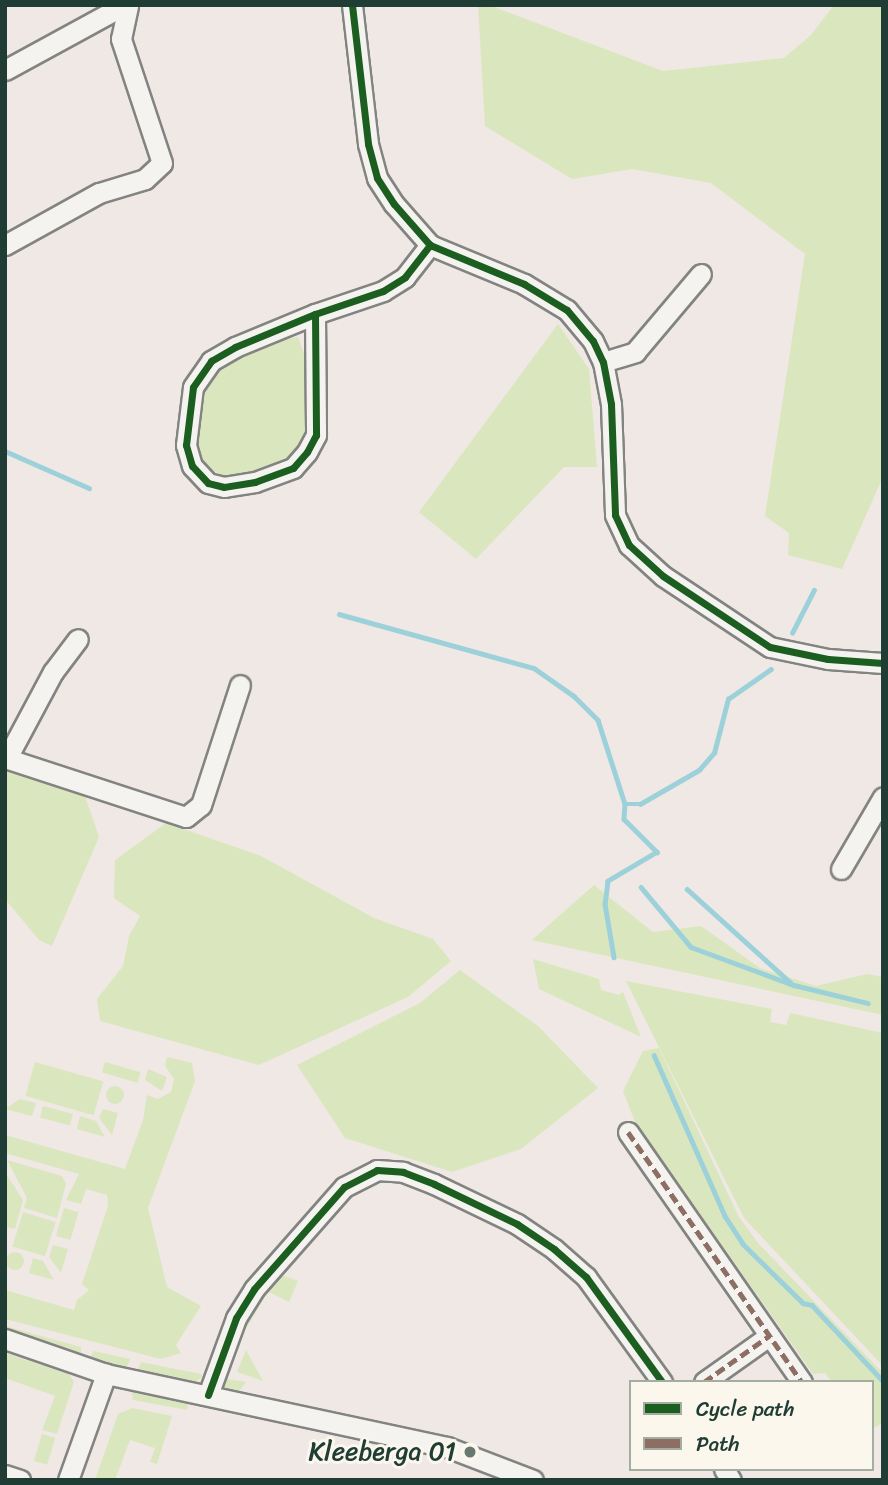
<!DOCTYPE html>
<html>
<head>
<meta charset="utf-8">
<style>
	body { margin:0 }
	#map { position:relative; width:888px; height:1485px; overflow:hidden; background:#f0e8e4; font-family:Sriracha,sans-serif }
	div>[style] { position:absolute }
	.green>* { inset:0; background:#dae7be; transform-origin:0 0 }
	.round { border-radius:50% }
	.stream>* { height:4.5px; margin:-2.25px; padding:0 2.25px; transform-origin:2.25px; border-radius:2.25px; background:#9dd1da }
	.roads { filter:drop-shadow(2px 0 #838481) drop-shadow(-2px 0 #838481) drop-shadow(0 2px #838481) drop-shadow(0 -2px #838481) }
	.minor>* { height:19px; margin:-9.5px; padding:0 9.5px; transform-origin:9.5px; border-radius:9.5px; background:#f5f3ef }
	.quiet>* { height:5px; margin-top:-2.5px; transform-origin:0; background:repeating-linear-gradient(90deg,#8d6e63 0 10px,transparent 0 15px) }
	.cycleway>* { height:7px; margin:-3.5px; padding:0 3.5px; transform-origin:3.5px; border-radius:3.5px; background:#1b5e20 }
	.dots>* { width:19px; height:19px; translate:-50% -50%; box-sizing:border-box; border:4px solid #fbf7ec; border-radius:50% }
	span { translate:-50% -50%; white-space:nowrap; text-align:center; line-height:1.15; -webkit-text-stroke:6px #fbf7ec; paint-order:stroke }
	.poi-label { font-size:26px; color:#1f3d34 }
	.right { translate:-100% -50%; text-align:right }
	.frame { position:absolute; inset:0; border:7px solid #1f3d34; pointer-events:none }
	.legend { position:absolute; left:629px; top:1380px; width:245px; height:91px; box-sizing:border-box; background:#fbf7ec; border:2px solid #a3ada2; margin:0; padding:9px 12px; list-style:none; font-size:21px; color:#1f3d34 }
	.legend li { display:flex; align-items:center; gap:14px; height:35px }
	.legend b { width:35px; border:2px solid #a3ada2 }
</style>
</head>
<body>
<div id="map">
	<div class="green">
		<i style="clip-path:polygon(478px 5px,489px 5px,663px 71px,784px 58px,811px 35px,834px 5px,883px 5px,883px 477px,842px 569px,788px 555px,789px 533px,765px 516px,805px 254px,711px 183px,632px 169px,572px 179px,485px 126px)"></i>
		<i style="clip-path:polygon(558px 324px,589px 369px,597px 467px,564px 467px,476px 559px,419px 512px)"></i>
		<i style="clip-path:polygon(298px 337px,306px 359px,305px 441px,293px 457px,262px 472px,230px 479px,206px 467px,193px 434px,204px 379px,250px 346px)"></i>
		<i style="clip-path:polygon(5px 769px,85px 796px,99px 837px,52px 946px,39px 940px,5px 899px)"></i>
		<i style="clip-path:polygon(166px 823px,261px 856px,374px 918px,433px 939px,451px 961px,408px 997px,259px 1065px,100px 1021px,97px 999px,123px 966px,129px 936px,140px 916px,114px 898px,115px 860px)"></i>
		<i style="clip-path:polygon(594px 885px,653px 932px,701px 926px,760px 968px,816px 986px,867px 974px,883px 977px,883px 1015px,532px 940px)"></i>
		<i style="clip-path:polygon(533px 959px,599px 979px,601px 990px,619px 995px,623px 992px,641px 1037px,539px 989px)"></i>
		<i style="clip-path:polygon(460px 970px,538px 1026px,598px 1088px,521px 1149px,452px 1172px,345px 1138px,297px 1065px,420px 1003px)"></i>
		<i style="clip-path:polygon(626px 981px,772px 1009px,770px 1022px,786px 1025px,790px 1013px,883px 1033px,883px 1366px,744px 1218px)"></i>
		<i style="clip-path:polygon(659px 1048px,739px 1217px,758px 1243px,883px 1373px,883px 1423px,872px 1429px,872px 1382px,832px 1382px,825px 1373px,813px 1374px,635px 1122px,623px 1091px,643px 1051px)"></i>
		<i style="clip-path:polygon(167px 1057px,192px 1063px,195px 1081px,148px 1208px,167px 1287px,201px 1306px,176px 1345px,181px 1353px,161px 1359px,5px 1319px,5px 1290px,74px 1310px,77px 1300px,89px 1290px,82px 1284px,108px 1206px,107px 1195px,86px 1189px,81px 1204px,66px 1200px,79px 1174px,5px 1153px,5px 1135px,125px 1169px,143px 1120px,147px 1095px,158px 1099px,171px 1092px,174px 1079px,165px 1066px)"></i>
		<i style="left:35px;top:1062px;width:71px;height:35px;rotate:16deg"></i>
		<i style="left:105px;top:1062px;width:37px;height:11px;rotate:16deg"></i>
		<i style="clip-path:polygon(148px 1069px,167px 1077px,162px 1091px,145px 1080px)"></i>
		<i class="round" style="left:106px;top:1086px;width:18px;height:18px"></i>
		<i style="clip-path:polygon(20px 1099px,36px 1103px,32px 1116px,5px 1109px)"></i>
		<i style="left:43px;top:1106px;width:31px;height:12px;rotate:15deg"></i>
		<i style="clip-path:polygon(103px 1109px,118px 1113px,112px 1135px,99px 1118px)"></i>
		<i style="clip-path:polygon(80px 1116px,96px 1121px,105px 1137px,77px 1129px)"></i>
		<i style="clip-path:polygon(7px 1160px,62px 1176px,66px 1184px,57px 1218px,24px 1208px,27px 1198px)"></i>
		<i style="clip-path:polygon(5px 1172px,23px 1200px,15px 1229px,5px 1227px)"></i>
		<i style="left:64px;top:1208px;width:15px;height:29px;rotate:16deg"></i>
		<i style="left:23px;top:1212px;width:34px;height:36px;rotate:17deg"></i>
		<i style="clip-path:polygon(53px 1245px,68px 1249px,61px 1273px,49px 1257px)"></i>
		<i class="round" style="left:6px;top:1252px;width:18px;height:18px"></i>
		<i style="clip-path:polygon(33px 1258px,43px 1261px,54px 1280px,29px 1273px)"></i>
		<i style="clip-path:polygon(278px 1274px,298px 1281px,289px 1302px,261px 1288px)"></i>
		<i style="left:254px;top:1292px;width:12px;height:43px;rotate:31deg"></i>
		<i style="clip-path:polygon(5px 1326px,81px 1347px,81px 1357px,5px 1331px)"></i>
		<i style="clip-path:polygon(246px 1350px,263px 1381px,237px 1372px)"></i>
		<i style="clip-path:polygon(94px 1351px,130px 1359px,126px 1370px,89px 1359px)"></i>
		<i style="clip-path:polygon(5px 1353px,69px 1374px,74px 1382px,57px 1434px,42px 1430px,55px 1396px,5px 1378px)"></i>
		<i style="clip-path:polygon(141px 1362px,201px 1374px,202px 1377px,193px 1384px,137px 1372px)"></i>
		<i style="clip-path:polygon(220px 1378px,246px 1382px,238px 1393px,226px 1391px)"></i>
		<i style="clip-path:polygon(131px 1389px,186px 1400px,188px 1405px,187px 1410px,133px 1400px)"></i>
		<i style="clip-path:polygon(132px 1408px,172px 1416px,157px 1464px,150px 1462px,155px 1448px,130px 1440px,115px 1480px,95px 1480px,118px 1414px)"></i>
		<i style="left:42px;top:1434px;width:14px;height:28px;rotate:17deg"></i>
	</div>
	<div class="stream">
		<i style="left:5px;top:451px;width:92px;rotate:23.8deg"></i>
		<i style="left:339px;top:614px;width:202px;rotate:15.5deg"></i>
		<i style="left:534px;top:668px;width:49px;rotate:35deg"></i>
		<i style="left:574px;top:696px;width:34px;rotate:45deg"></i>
		<i style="left:598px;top:720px;width:88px;rotate:72.2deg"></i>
		<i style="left:625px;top:804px;width:15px;rotate:94deg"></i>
		<i style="left:624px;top:819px;width:47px;rotate:45deg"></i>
		<i style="left:657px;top:852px;width:57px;rotate:149.4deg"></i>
		<i style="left:608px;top:881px;width:23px;rotate:97deg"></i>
		<i style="left:605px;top:904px;width:54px;rotate:80.4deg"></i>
		<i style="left:792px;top:633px;width:48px;rotate:-62.9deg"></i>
		<i style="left:625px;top:804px;width:15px"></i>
		<i style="left:640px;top:804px;width:68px;rotate:-30deg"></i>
		<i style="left:699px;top:770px;width:23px;rotate:-49deg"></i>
		<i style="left:714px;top:753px;width:56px;rotate:-75.5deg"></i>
		<i style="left:728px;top:699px;width:52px;rotate:-34.9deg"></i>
		<i style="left:641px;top:887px;width:78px;rotate:50.2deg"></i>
		<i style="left:691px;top:947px;width:110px;rotate:20.3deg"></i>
		<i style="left:794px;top:985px;width:76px;rotate:13.7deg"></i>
		<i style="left:687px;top:889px;width:139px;rotate:42.1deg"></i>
		<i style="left:654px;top:1055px;width:176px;rotate:66.2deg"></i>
		<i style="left:725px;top:1216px;width:33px;rotate:57deg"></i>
		<i style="left:743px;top:1244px;width:84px;rotate:44.5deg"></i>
		<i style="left:803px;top:1303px;width:9px;rotate:13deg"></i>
		<i style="left:812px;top:1305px;width:104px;rotate:46.9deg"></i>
	</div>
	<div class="roads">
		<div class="minor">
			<i style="left:352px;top:5px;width:140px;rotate:83.4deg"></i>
			<i style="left:368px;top:144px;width:35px;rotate:75deg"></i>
			<i style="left:377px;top:178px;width:31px;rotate:57deg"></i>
			<i style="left:394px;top:204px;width:55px;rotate:48.7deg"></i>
			<i style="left:430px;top:245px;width:102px;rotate:22.5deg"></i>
			<i style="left:524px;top:284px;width:50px;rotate:31.2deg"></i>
			<i style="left:567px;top:310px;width:40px;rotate:50deg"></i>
			<i style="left:593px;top:341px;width:23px;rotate:65deg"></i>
			<i style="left:603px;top:362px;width:43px;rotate:79.2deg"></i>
			<i style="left:611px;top:404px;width:111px;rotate:87.9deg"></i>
			<i style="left:615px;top:515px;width:33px;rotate:65deg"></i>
			<i style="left:629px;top:545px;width:46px;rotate:42.4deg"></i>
			<i style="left:663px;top:576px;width:128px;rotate:33.6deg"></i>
			<i style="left:770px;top:647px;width:59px;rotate:11.7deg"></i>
			<i style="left:828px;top:659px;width:55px;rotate:4.2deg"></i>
			<i style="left:5px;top:70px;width:136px;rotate:-28.6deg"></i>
			<i style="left:5px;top:245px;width:107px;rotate:-29deg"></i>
			<i style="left:99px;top:193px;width:48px;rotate:-16.9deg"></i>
			<i style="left:145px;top:179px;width:23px;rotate:-43deg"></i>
			<i style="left:162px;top:163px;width:131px;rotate:-108.3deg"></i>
			<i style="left:121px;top:39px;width:35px;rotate:-78deg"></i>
			<i style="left:315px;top:314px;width:121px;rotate:89.5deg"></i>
			<i style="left:316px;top:435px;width:19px;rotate:118deg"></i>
			<i style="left:307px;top:452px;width:21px;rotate:131deg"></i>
			<i style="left:293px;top:468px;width:40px;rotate:159.8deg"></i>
			<i style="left:255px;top:482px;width:31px;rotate:171deg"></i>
			<i style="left:224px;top:487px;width:16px;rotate:-166deg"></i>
			<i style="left:208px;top:483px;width:23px;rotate:-133deg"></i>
			<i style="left:192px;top:466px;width:22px;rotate:-106deg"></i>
			<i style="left:186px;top:445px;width:58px;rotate:-83.1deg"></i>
			<i style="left:193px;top:387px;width:32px;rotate:-55deg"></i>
			<i style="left:211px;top:361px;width:28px;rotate:-30deg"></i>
			<i style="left:235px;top:347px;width:87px;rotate:-22.4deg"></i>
			<i style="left:315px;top:314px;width:72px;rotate:-18.7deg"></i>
			<i style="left:383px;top:291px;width:26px;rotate:-32deg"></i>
			<i style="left:405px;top:277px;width:41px;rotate:-52deg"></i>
			<i style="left:603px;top:362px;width:34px;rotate:-17deg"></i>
			<i style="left:635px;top:352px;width:102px;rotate:-49.8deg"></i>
			<i style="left:5px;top:758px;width:190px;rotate:18.1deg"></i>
			<i style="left:186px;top:817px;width:19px;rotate:-39deg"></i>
			<i style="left:201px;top:805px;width:126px;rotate:-72deg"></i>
			<i style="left:7px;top:758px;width:98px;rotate:-61.9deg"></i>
			<i style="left:53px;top:672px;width:41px;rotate:-52.9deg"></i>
			<i style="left:841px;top:869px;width:83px;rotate:-59.7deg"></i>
			<i style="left:628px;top:1132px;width:305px;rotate:55.2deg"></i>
			<i style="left:5px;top:1339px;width:107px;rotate:19.1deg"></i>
			<i style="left:106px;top:1374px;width:349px;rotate:12.1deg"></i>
			<i style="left:447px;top:1447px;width:92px;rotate:21deg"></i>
			<i style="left:704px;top:1382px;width:80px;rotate:-35.3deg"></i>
			<i style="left:208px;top:1395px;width:82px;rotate:-70deg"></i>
			<i style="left:236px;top:1318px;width:34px;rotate:-58deg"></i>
			<i style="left:254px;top:1289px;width:136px;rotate:-48.6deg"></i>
			<i style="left:344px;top:1187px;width:37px;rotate:-27deg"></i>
			<i style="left:377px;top:1170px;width:26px;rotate:4deg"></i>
			<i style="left:403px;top:1172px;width:33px;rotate:21deg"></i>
			<i style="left:434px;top:1184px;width:92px;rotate:25.7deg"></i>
			<i style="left:517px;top:1224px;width:45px;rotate:34deg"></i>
			<i style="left:554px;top:1249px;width:43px;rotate:41.2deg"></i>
			<i style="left:586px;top:1277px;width:130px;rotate:54.1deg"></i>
			<i style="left:724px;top:1469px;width:13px;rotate:58deg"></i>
			<i style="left:5px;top:1475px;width:16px;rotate:18deg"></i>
			<i style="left:68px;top:1480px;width:113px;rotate:-70.3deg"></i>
		</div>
	</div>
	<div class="quiet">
		<i style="left:628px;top:1132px;width:305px;rotate:55.2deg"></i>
		<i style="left:704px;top:1382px;width:80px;rotate:-35.3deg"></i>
	</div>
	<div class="cycleway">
		<i style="left:352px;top:5px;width:140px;rotate:83.4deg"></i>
		<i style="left:368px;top:144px;width:35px;rotate:75deg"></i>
		<i style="left:377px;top:178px;width:31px;rotate:57deg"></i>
		<i style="left:394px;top:204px;width:55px;rotate:48.7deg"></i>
		<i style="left:430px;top:245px;width:102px;rotate:22.5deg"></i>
		<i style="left:524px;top:284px;width:50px;rotate:31.2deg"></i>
		<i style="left:567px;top:310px;width:40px;rotate:50deg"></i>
		<i style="left:593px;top:341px;width:23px;rotate:65deg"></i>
		<i style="left:603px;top:362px;width:43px;rotate:79.2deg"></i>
		<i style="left:611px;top:404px;width:111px;rotate:87.9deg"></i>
		<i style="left:615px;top:515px;width:33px;rotate:65deg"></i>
		<i style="left:629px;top:545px;width:46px;rotate:42.4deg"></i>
		<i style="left:663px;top:576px;width:128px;rotate:33.6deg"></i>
		<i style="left:770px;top:647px;width:59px;rotate:11.7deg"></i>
		<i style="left:828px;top:659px;width:55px;rotate:4.2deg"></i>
		<i style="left:315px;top:314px;width:121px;rotate:89.5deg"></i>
		<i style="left:316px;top:435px;width:19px;rotate:118deg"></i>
		<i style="left:307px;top:452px;width:21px;rotate:131deg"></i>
		<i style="left:293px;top:468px;width:40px;rotate:159.8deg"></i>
		<i style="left:255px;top:482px;width:31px;rotate:171deg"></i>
		<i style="left:224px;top:487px;width:16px;rotate:-166deg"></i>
		<i style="left:208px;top:483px;width:23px;rotate:-133deg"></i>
		<i style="left:192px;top:466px;width:22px;rotate:-106deg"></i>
		<i style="left:186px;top:445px;width:58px;rotate:-83.1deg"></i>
		<i style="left:193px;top:387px;width:32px;rotate:-55deg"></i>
		<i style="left:211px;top:361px;width:28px;rotate:-30deg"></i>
		<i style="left:235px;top:347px;width:87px;rotate:-22.4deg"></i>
		<i style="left:315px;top:314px;width:72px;rotate:-18.7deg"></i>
		<i style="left:383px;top:291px;width:26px;rotate:-32deg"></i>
		<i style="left:405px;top:277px;width:41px;rotate:-52deg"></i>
		<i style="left:208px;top:1395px;width:82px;rotate:-70deg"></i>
		<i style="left:236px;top:1318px;width:34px;rotate:-58deg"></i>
		<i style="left:254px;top:1289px;width:136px;rotate:-48.6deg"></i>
		<i style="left:344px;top:1187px;width:37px;rotate:-27deg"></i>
		<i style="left:377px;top:1170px;width:26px;rotate:4deg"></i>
		<i style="left:403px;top:1172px;width:33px;rotate:21deg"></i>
		<i style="left:434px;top:1184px;width:92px;rotate:25.7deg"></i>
		<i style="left:517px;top:1224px;width:45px;rotate:34deg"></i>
		<i style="left:554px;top:1249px;width:43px;rotate:41.2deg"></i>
		<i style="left:586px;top:1277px;width:130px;rotate:54.1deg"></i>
	</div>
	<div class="dots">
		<i style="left:470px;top:1452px;background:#687972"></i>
	</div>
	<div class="poi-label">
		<span class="right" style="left:456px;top:1452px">Kleeberga 01</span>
	</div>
	<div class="frame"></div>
	<ul class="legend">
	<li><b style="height:9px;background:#1b5e20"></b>Cycle path</li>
	<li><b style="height:9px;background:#8d6e63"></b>Path</li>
	</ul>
</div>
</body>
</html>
